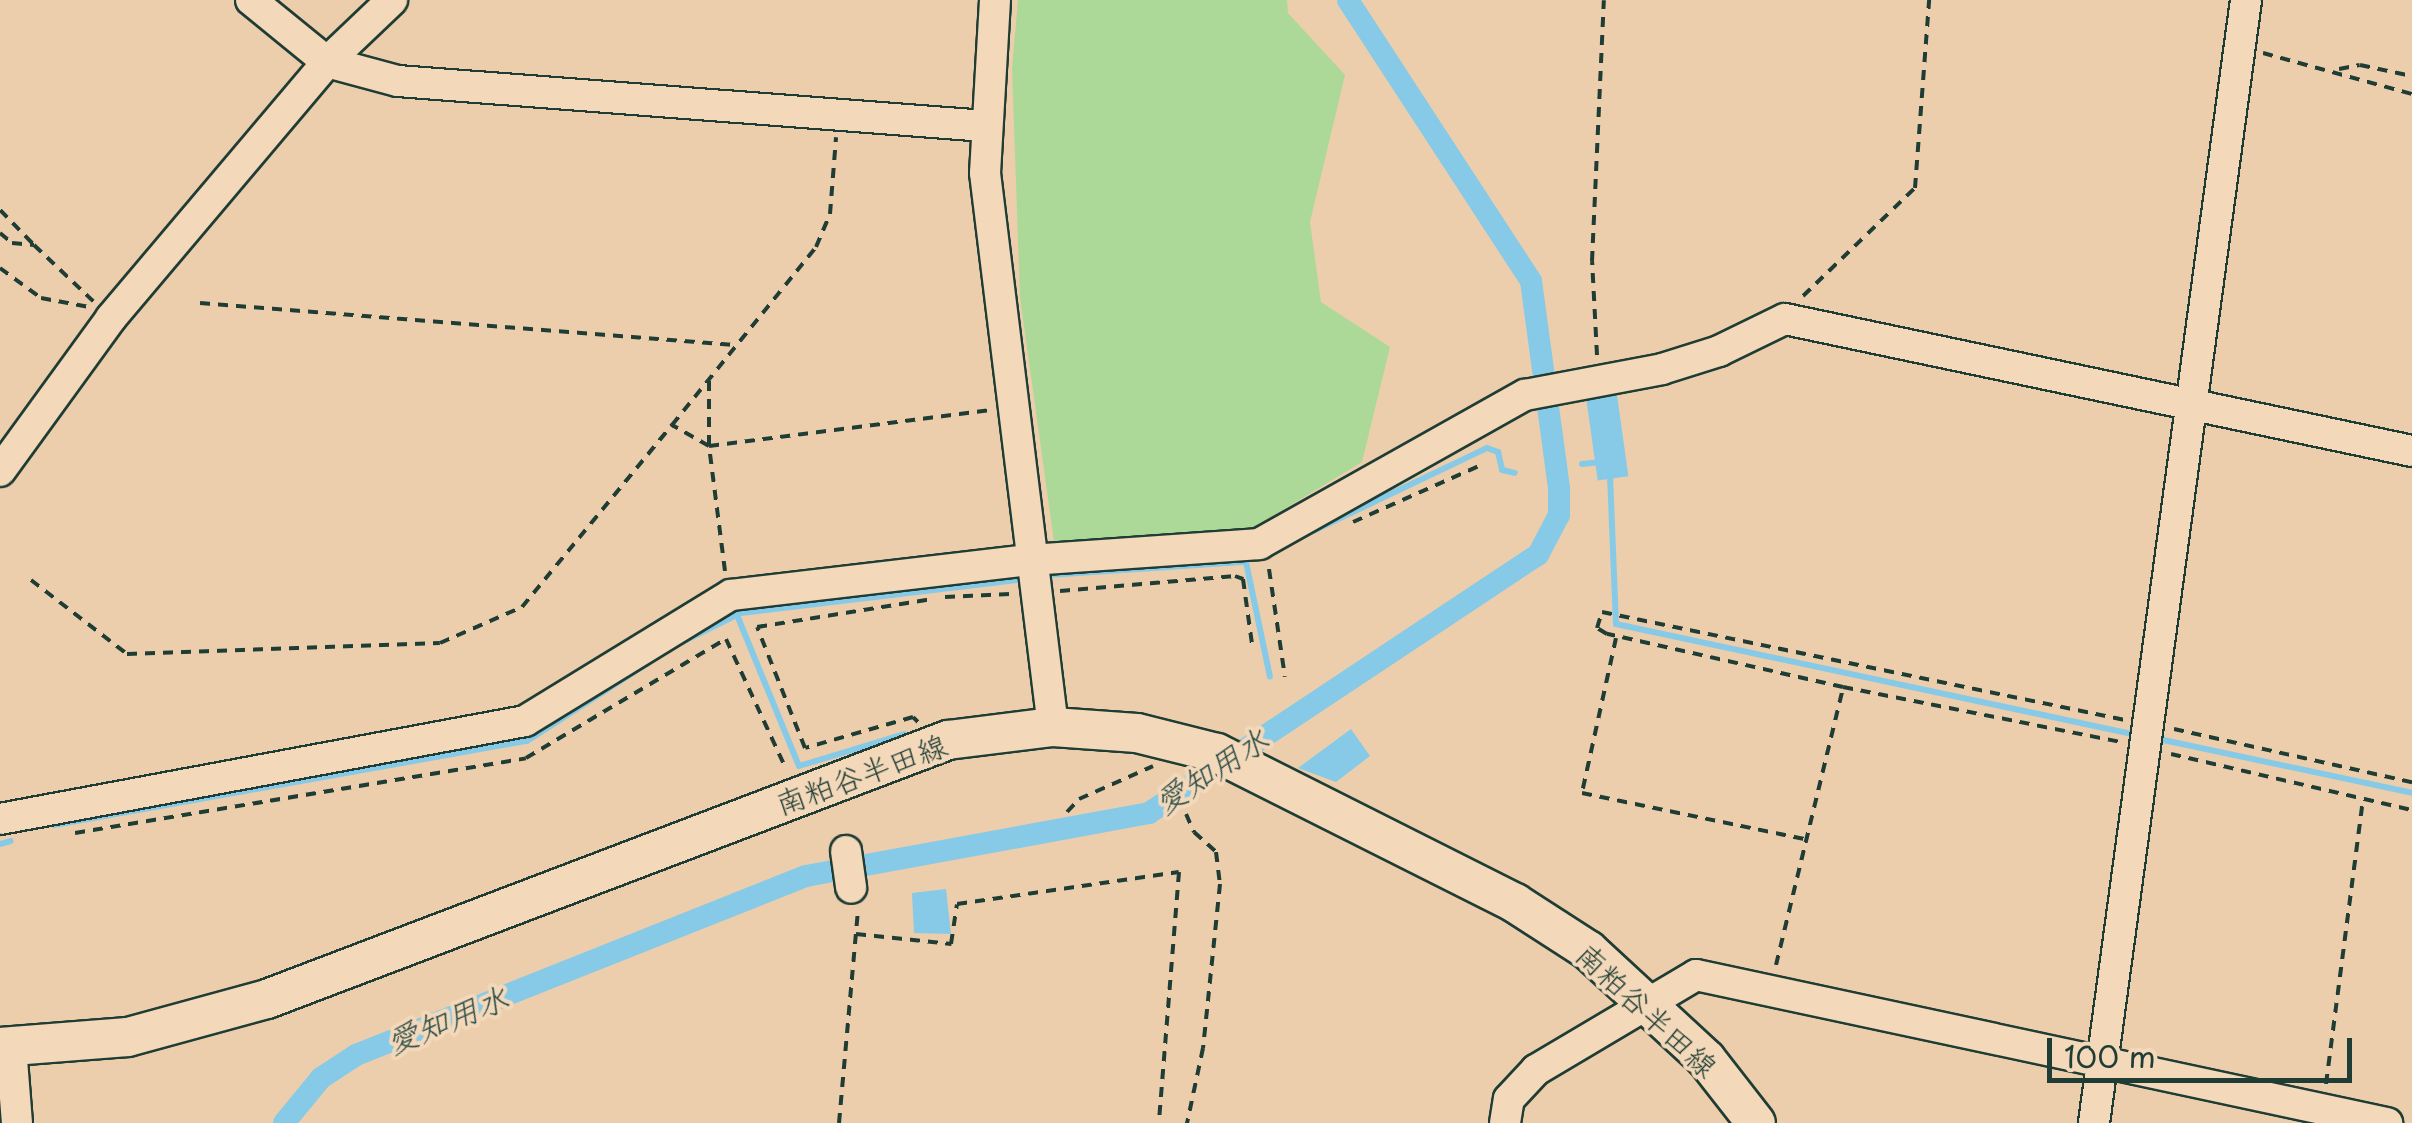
<!DOCTYPE html>
<html>
<head>
<meta charset="utf-8">
<style>
	body { margin:0 }
	#map { position:relative; width:2412px; height:1123px; overflow:hidden; background:#ecceac; font-family:"Playpen Sans","Klee One",sans-serif }
	div>[style] { position:absolute }
	.green>* { inset:0; background:#add998 }
	.water>* { inset:0; background:#86cae7; transform-origin:0 0 }
	.stream>* { height:6px; margin:-3px; padding:0 3px; transform-origin:3px; border-radius:3px; background:#86cae7 }
	.canal>* { height:22px; margin:-11px; padding:0 11px; transform-origin:11px; border-radius:11px; background:#86cae7 }
	.path>* { height:4px; margin-top:-2px; transform-origin:0; background:repeating-linear-gradient(90deg,#1f3d34 0 10px,transparent 0 18px) }
	.roads { filter:drop-shadow(2px 0 #1f3d34) drop-shadow(-2px 0 #1f3d34) drop-shadow(0 2px #1f3d34) drop-shadow(0 -2px #1f3d34) }
	.minor>* { height:30px; margin:-15px; padding:0 15px; transform-origin:15px; border-radius:15px; background:#f3d8ba }
	.major>* { height:38px; margin:-19px; padding:0 19px; transform-origin:19px; border-radius:19px; background:#f3d8ba }
	span { translate:-50% -50%; white-space:nowrap; text-align:center; line-height:1.15; -webkit-text-stroke:8px #f3d8ba; paint-order:stroke }
	.street-label { font-size:30px; color:#1f3d34 }
	.water-label { font-size:32px; color:#294b46; font-style:italic }
	.scale { position:absolute; left:2047px; top:1038px; width:305px; height:45px; box-sizing:border-box; border:5px solid #1f3d34; border-top:0; padding-left:12px; font-size:30px; line-height:35px; white-space:nowrap; color:#1f3d34; -webkit-text-stroke:8px #f3d8ba; paint-order:stroke }
</style>
</head>
<body>
<div id="map">
	<div class="green">
		<i style="clip-path:polygon(1018px 0,1287px 0,1288px 13px,1345px 75px,1310px 222px,1321px 302px,1390px 347px,1362px 462px,1253px 528px,1054px 542px,1020px 297px,1012px 69px)"></i>
	</div>
	<div class="water">
		<i style="left:1617px;top:395px;width:82px;height:31px;rotate:82deg"></i>
		<i style="clip-path:polygon(1351px 729px,1370px 756px,1336px 782px,1298px 768px)"></i>
		<i style="clip-path:polygon(946px 889px,951px 934px,914px 933px,912px 893px)"></i>
	</div>
	<div class="stream">
		<i style="left:1582px;top:464px;width:19px;rotate:-6deg"></i>
		<i style="left:1610px;top:475px;width:149px;rotate:87.7deg"></i>
		<i style="left:1616px;top:624px;width:533px;rotate:12.03deg"></i>
		<i style="left:1313px;top:531px;width:193px;rotate:-25.5deg"></i>
		<i style="left:1487px;top:448px;width:12px;rotate:20deg"></i>
		<i style="left:1498px;top:452px;width:18px;rotate:77deg"></i>
		<i style="left:1502px;top:470px;width:13px;rotate:13deg"></i>
		<i style="left:1048px;top:575px;width:198px;rotate:-3.8deg"></i>
		<i style="left:1246px;top:562px;width:117px;rotate:78.2deg"></i>
		<i style="left:737px;top:615px;width:163px;rotate:67.7deg"></i>
		<i style="left:799px;top:766px;width:110px;rotate:-16.9deg"></i>
		<i style="left:682px;top:642px;width:66px;rotate:-26.2deg"></i>
		<i style="left:741px;top:613px;width:278px;rotate:-6.8deg"></i>
		<i style="left:2154px;top:738px;width:264px;rotate:12deg"></i>
		<i style="left:54px;top:825px;width:480px;rotate:-10.1deg"></i>
		<i style="left:527px;top:741px;width:151px;rotate:-32.8deg"></i>
		<i style="left:0;top:844px;width:11px;rotate:-15deg"></i>
	</div>
	<div class="canal">
		<i style="left:284px;top:1123px;width:58px;rotate:-50.6deg"></i>
		<i style="left:321px;top:1078px;width:42px;rotate:-33.3deg"></i>
		<i style="left:356px;top:1055px;width:484px;rotate:-21.7deg"></i>
		<i style="left:806px;top:876px;width:349px;rotate:-10.4deg"></i>
		<i style="left:1149px;top:813px;width:467px;rotate:-33.6deg"></i>
		<i style="left:1538px;top:555px;width:45px;rotate:-62.3deg"></i>
		<i style="left:1559px;top:515px;width:27px;rotate:-90deg"></i>
		<i style="left:1559px;top:488px;width:209px;rotate:-97.7deg"></i>
		<i style="left:1531px;top:281px;width:335px;rotate:-123.1deg"></i>
	</div>
	<div class="path">
		<i style="left:2263px;top:53px;width:155px;rotate:15.4deg"></i>
		<i style="left:2339px;top:69px;width:21px;rotate:-11deg"></i>
		<i style="left:2360px;top:65px;width:53px;rotate:11.9deg"></i>
		<i style="left:0;top:210px;width:49px;rotate:45.8deg"></i>
		<i style="left:0;top:233px;width:16px;rotate:40deg"></i>
		<i style="left:12px;top:243px;width:22px;rotate:5deg"></i>
		<i style="left:34px;top:245px;width:83px;rotate:43.5deg"></i>
		<i style="left:0;top:268px;width:51px;rotate:36.2deg"></i>
		<i style="left:41px;top:298px;width:49px;rotate:10.6deg"></i>
		<i style="left:1803px;top:296px;width:156px;rotate:-44deg"></i>
		<i style="left:1915px;top:188px;width:189px;rotate:-85.7deg"></i>
		<i style="left:200px;top:303px;width:536px;rotate:4.5deg"></i>
		<i style="left:1597px;top:355px;width:94px;rotate:-93deg"></i>
		<i style="left:1592px;top:261px;width:261px;rotate:-87.4deg"></i>
		<i style="left:709px;top:381px;width:65px;rotate:90deg"></i>
		<i style="left:709px;top:446px;width:284px;rotate:-7.3deg"></i>
		<i style="left:1353px;top:522px;width:140px;rotate:-24deg"></i>
		<i style="left:1269px;top:569px;width:109px;rotate:81.6deg"></i>
		<i style="left:725px;top:571px;width:126px;rotate:-97.3deg"></i>
		<i style="left:709px;top:446px;width:43px;rotate:-150.4deg"></i>
		<i style="left:672px;top:425px;width:229px;rotate:-51deg"></i>
		<i style="left:816px;top:247px;width:36px;rotate:-67deg"></i>
		<i style="left:830px;top:214px;width:77px;rotate:-85.5deg"></i>
		<i style="left:31px;top:580px;width:121px;rotate:37.6deg"></i>
		<i style="left:127px;top:654px;width:313px;rotate:-2deg"></i>
		<i style="left:440px;top:643px;width:90px;rotate:-23.7deg"></i>
		<i style="left:522px;top:607px;width:236px;rotate:-50.5deg"></i>
		<i style="left:1060px;top:591px;width:176px;rotate:-4.9deg"></i>
		<i style="left:1235px;top:576px;width:9px;rotate:21deg"></i>
		<i style="left:1243px;top:579px;width:66px;rotate:82.1deg"></i>
		<i style="left:945px;top:597px;width:65px;rotate:-2.6deg"></i>
		<i style="left:1616px;top:638px;width:159px;rotate:102.4deg"></i>
		<i style="left:1582px;top:793px;width:227px;rotate:11.7deg"></i>
		<i style="left:1843px;top:687px;width:284px;rotate:11.2deg"></i>
		<i style="left:918px;top:722px;width:7px;rotate:-135deg"></i>
		<i style="left:913px;top:717px;width:112px;rotate:164deg"></i>
		<i style="left:805px;top:748px;width:130px;rotate:-111.6deg"></i>
		<i style="left:757px;top:627px;width:176px;rotate:-9.1deg"></i>
		<i style="left:2174px;top:729px;width:244px;rotate:12.6deg"></i>
		<i style="left:2171px;top:754px;width:247px;rotate:13.1deg"></i>
		<i style="left:1067px;top:812px;width:18px;rotate:-47deg"></i>
		<i style="left:1079px;top:799px;width:81px;rotate:-24deg"></i>
		<i style="left:1186px;top:814px;width:20px;rotate:66deg"></i>
		<i style="left:1194px;top:832px;width:30px;rotate:42deg"></i>
		<i style="left:1216px;top:852px;width:32px;rotate:83deg"></i>
		<i style="left:1220px;top:884px;width:165px;rotate:95.9deg"></i>
		<i style="left:1203px;top:1048px;width:77px;rotate:102deg"></i>
		<i style="left:75px;top:833px;width:457px;rotate:-9.4deg"></i>
		<i style="left:526px;top:758px;width:233px;rotate:-30.8deg"></i>
		<i style="left:726px;top:639px;width:143px;rotate:65.2deg"></i>
		<i style="left:856px;top:934px;width:96px;rotate:6deg"></i>
		<i style="left:951px;top:944px;width:40px;rotate:-81.5deg"></i>
		<i style="left:957px;top:904px;width:224px;rotate:-8.2deg"></i>
		<i style="left:1179px;top:872px;width:252px;rotate:94.6deg"></i>
		<i style="left:1776px;top:965px;width:286px;rotate:-76.4deg"></i>
		<i style="left:1843px;top:687px;width:242px;rotate:-167.3deg"></i>
		<i style="left:1607px;top:634px;width:12px;rotate:-149deg"></i>
		<i style="left:1597px;top:628px;width:17px;rotate:-73deg"></i>
		<i style="left:1602px;top:612px;width:534px;rotate:11.67deg"></i>
		<i style="left:2326px;top:1084px;width:285px;rotate:-82.6deg"></i>
		<i style="left:839px;top:1123px;width:215px;rotate:-84.9deg"></i>
	</div>
	<div class="roads">
		<div class="minor">
			<i style="left:251px;top:0;width:98px;rotate:39.2deg"></i>
			<i style="left:327px;top:62px;width:73px;rotate:15deg"></i>
			<i style="left:398px;top:81px;width:590px;rotate:4.38deg"></i>
			<i style="left:995px;top:0;width:173px;rotate:93.3deg"></i>
			<i style="left:985px;top:173px;width:558px;rotate:83deg"></i>
			<i style="left:0;top:471px;width:189px;rotate:-54deg"></i>
			<i style="left:111px;top:318px;width:335px;rotate:-49.8deg"></i>
			<i style="left:327px;top:62px;width:90px;rotate:-43.6deg"></i>
			<i style="left:0;top:819px;width:534px;rotate:-10.57deg"></i>
			<i style="left:525px;top:721px;width:241px;rotate:-31.5deg"></i>
			<i style="left:731px;top:595px;width:302px;rotate:-6.7deg"></i>
			<i style="left:1031px;top:560px;width:229px;rotate:-4deg"></i>
			<i style="left:1259px;top:544px;width:305px;rotate:-29.3deg"></i>
			<i style="left:1525px;top:395px;width:139px;rotate:-10.7deg"></i>
			<i style="left:1662px;top:369px;width:60px;rotate:-17.5deg"></i>
			<i style="left:1719px;top:351px;width:73px;rotate:-25.9deg"></i>
			<i style="left:1785px;top:319px;width:641px;rotate:11.89deg"></i>
			<i style="left:846px;top:851px;width:37px;rotate:82deg"></i>
			<i style="left:11px;top:1047px;width:76px;rotate:85.5deg"></i>
			<i style="left:1505px;top:1123px;width:24px;rotate:-81deg"></i>
			<i style="left:1509px;top:1099px;width:40px;rotate:-47deg"></i>
			<i style="left:1536px;top:1070px;width:186px;rotate:-30.7deg"></i>
			<i style="left:1696px;top:975px;width:707px;rotate:12.09deg"></i>
			<i style="left:2094px;top:1123px;width:1133px;rotate:-82.29deg"></i>
		</div>
		<div class="major">
			<i style="left:0;top:1047px;width:128px;rotate:-4.5deg"></i>
			<i style="left:128px;top:1037px;width:144px;rotate:-15.3deg"></i>
			<i style="left:267px;top:999px;width:729px;rotate:-20.82deg"></i>
			<i style="left:948px;top:740px;width:106px;rotate:-7.1deg"></i>
			<i style="left:1053px;top:727px;width:84px;rotate:4.1deg"></i>
			<i style="left:1137px;top:733px;width:82px;rotate:14deg"></i>
			<i style="left:1217px;top:753px;width:334px;rotate:26.7deg"></i>
			<i style="left:1515px;top:903px;width:87px;rotate:32.8deg"></i>
			<i style="left:1588px;top:950px;width:161px;rotate:42.7deg"></i>
			<i style="left:1706px;top:1059px;width:81px;rotate:52deg"></i>
		</div>
	</div>
	<div class="street-label">
		<span style="left:861px;top:774px;rotate:-20deg">南粕谷半田線</span>
		<span style="left:1647px;top:1010px;rotate:43deg">南粕谷半田線</span>
	</div>
	<div class="water-label">
		<span style="left:1211px;top:770px;rotate:-33deg">愛知用水</span>
		<span style="left:447px;top:1019px;rotate:-22deg">愛知用水</span>
	</div>
	<div class="scale">100 m</div>
</div>
</body>
</html>
